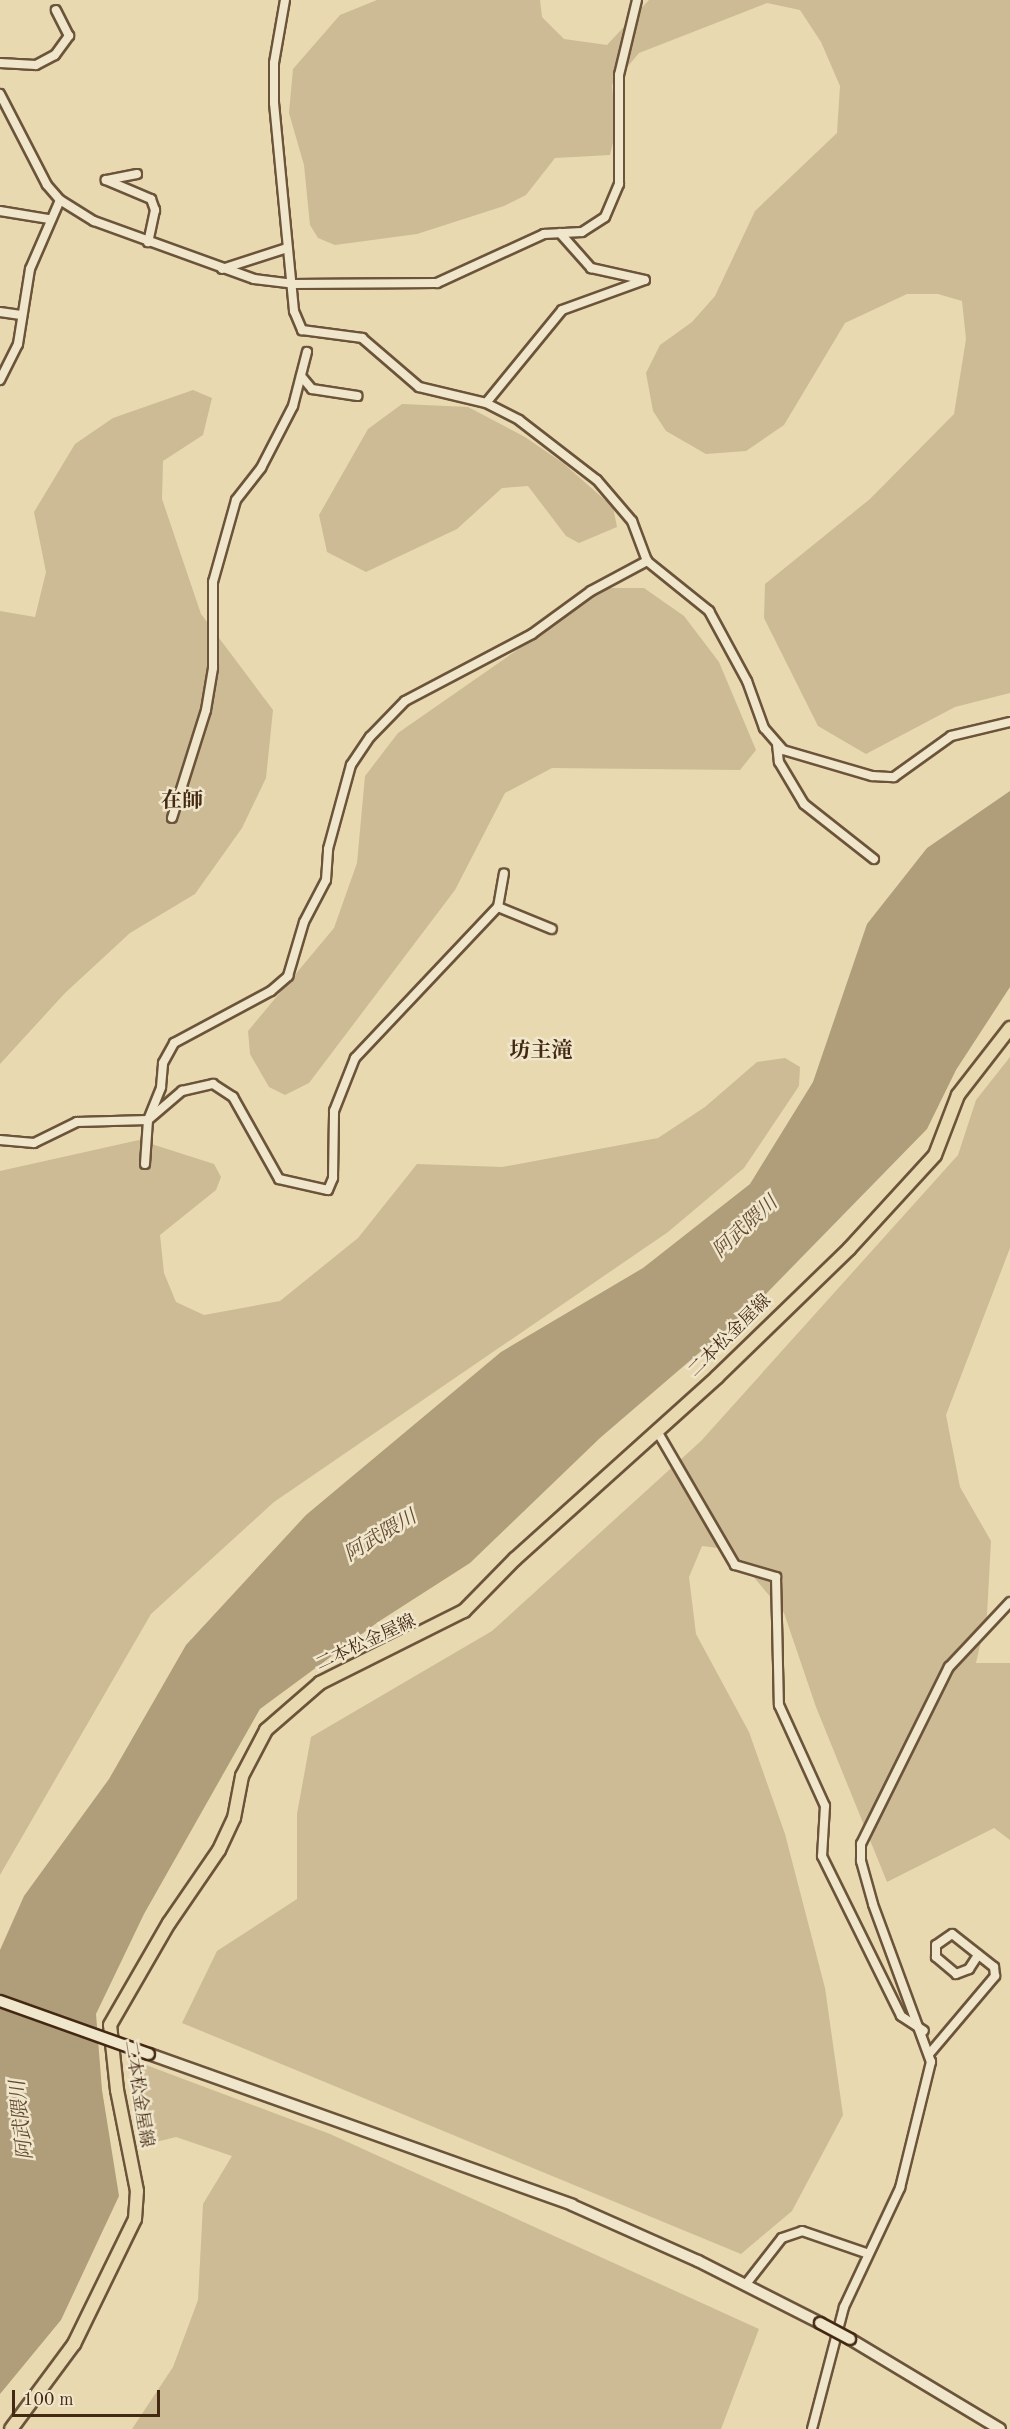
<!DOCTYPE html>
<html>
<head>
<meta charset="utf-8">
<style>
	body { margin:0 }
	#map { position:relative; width:1010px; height:2429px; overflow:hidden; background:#e8d9b0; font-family:"Old Standard TT","Noto Serif JP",serif }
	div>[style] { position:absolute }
	.green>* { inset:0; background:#ccbb95 }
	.water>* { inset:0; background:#b09d7a }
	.roads { filter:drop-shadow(2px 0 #6c543a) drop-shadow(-2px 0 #6c543a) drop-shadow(0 2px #6c543a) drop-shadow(0 -2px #6c543a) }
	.street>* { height:8px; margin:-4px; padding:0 4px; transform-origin:4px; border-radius:4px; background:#f0e6cc }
	.secondary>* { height:10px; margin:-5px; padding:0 5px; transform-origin:5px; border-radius:5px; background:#f0e6cc }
	.primary>* { height:12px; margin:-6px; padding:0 6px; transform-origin:6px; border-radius:6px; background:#e8d9b0 }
	.bridges { filter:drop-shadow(2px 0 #432812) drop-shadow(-2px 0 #432812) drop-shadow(0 2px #432812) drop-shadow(0 -2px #432812) }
	.secondary-bridge>* { height:10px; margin:-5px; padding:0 5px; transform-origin:5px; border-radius:5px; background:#f0e6cc }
	span { translate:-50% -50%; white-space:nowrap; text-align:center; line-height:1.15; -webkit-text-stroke:5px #f0e6cc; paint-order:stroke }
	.street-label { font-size:18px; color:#432812 }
	.water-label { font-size:20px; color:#644b31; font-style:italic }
	.quarter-label { font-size:21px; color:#432812; font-weight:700 }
	.scale { position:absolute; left:12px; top:2390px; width:148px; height:27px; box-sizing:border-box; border:3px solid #432812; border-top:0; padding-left:8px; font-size:18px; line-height:21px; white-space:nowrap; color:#432812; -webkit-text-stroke:4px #f0e6cc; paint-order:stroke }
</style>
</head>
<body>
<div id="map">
	<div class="green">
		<i style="clip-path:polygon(377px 0,540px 0,542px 17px,564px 39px,607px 45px,649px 0,1010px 0,1010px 693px,955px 707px,866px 754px,818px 726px,764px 618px,765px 584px,870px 499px,954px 414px,966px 339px,962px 301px,938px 294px,907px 294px,845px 323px,784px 425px,746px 451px,706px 454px,666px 431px,653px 411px,646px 373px,660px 345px,692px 322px,715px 296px,755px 211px,837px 133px,840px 86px,821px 42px,800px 10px,767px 3px,639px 53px,612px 85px,616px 130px,610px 155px,555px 158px,526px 195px,504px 206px,417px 234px,335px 245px,318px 238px,310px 225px,304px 165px,289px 113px,293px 69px,340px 15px)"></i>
		<i style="clip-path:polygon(193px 390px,212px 398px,203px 435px,163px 461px,162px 499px,201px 614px,273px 710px,266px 778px,242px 828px,195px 894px,130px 933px,65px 993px,0 1064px,0 611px,35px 617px,46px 572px,34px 512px,75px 444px,113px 418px)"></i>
		<i style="clip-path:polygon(402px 404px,468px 407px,525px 437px,563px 463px,613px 507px,617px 527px,579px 543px,566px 536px,528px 486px,502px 488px,457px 529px,366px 572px,327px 552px,319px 515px,368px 429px)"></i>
		<i style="clip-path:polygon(606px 588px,644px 588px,684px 616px,719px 662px,756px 750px,740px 770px,552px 768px,505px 793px,455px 890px,309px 1083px,285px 1095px,269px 1087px,250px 1054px,248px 1031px,334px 928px,357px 863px,365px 776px,398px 733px)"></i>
		<i style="clip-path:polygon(1010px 1057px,1010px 1248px,946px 1415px,960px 1487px,991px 1541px,987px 1615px,976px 1663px,1010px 1663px,1010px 1840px,994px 1828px,887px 1882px,816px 1707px,784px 1613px,741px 1562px,718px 1548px,702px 1546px,689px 1577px,696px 1634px,749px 1732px,785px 1834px,825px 1988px,843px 2115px,792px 2211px,741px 2254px,182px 2023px,217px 1951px,297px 1899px,297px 1814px,311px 1737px,492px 1631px,701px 1441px,958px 1155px,976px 1100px)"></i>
		<i style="clip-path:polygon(785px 1058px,800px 1067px,799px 1086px,744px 1168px,668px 1232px,274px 1502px,151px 1614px,0 1875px,0 1171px,139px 1140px,214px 1164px,221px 1177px,216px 1190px,160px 1235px,164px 1273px,176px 1302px,204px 1315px,280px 1301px,358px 1238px,417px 1164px,502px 1167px,658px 1138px,705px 1107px,757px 1062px)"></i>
		<i style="clip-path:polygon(138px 2062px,330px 2134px,759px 2329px,721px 2429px,132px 2429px,173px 2367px,198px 2300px,203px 2204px,232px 2156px,176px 2137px,156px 2142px,143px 2132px)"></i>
	</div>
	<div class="water">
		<i style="clip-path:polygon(1010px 791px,1010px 987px,956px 1070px,927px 1129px,757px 1303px,600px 1438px,470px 1563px,378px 1622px,260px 1709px,144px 1914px,96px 2014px,102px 2090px,119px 2196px,61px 2320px,0 2394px,0 1950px,24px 1896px,109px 1779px,186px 1645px,306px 1515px,501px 1352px,643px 1268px,750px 1184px,813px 1082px,867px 924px,927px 848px)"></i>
	</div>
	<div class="roads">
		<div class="street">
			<i style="left:285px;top:0;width:64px;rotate:99.9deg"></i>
			<i style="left:274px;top:63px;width:40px;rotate:90deg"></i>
			<i style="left:274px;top:103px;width:209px;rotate:84.5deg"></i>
			<i style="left:294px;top:311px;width:21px;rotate:67deg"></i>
			<i style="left:302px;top:330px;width:61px;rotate:7.6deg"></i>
			<i style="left:362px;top:338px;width:75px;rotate:40.7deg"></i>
			<i style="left:419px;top:387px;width:69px;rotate:13.4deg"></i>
			<i style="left:486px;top:403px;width:37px;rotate:27deg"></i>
			<i style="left:519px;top:420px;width:98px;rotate:37.6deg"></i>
			<i style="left:597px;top:480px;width:54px;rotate:49.5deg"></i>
			<i style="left:632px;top:521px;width:43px;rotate:69.4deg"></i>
			<i style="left:647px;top:561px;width:80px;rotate:38.9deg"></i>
			<i style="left:709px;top:611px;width:80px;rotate:61.5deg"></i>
			<i style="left:747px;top:681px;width:50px;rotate:70.1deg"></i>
			<i style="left:764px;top:728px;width:29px;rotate:49deg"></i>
			<i style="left:783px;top:750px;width:93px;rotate:16.3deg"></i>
			<i style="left:872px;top:776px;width:22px;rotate:3deg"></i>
			<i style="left:894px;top:777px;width:70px;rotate:-35.7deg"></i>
			<i style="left:951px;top:736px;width:61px;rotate:-13.3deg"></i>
			<i style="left:0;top:63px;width:36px;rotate:3deg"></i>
			<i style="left:36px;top:65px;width:21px;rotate:-28deg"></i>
			<i style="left:55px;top:55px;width:24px;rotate:-54deg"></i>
			<i style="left:69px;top:36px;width:29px;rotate:-117deg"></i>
			<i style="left:0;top:94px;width:102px;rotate:62.7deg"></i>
			<i style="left:47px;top:185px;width:20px;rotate:49deg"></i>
			<i style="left:60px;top:200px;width:40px;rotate:32deg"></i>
			<i style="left:94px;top:221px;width:170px;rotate:19.9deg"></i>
			<i style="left:254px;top:279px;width:38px;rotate:7deg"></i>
			<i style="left:292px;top:284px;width:145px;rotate:-0.4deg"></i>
			<i style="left:437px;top:283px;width:118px;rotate:-24.6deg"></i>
			<i style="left:544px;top:234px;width:38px;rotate:-3deg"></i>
			<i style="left:582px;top:232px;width:27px;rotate:-33deg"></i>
			<i style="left:605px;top:217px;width:36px;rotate:-67deg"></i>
			<i style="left:619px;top:184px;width:109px;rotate:-90deg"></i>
			<i style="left:619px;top:75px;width:77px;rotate:-76.5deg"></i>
			<i style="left:137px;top:174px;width:32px;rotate:169deg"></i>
			<i style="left:106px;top:180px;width:49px;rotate:22.9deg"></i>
			<i style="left:151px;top:199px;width:12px;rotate:70deg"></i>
			<i style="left:155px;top:210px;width:33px;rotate:102deg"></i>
			<i style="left:0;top:211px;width:50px;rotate:9.3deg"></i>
			<i style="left:560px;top:233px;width:47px;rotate:48.5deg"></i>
			<i style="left:591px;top:268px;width:55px;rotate:12.5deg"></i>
			<i style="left:222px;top:269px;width:68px;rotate:-17.9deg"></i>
			<i style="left:0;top:312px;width:21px;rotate:8deg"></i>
			<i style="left:301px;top:376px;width:17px;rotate:50deg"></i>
			<i style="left:312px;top:389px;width:46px;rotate:8.8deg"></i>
			<i style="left:0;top:380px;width:40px;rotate:-63.4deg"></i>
			<i style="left:18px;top:344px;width:76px;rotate:-80.9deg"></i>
			<i style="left:30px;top:269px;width:75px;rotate:-66.5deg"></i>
			<i style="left:486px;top:403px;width:120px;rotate:-50.7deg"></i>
			<i style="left:562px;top:310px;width:88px;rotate:-19.9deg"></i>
			<i style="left:777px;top:744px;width:18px;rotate:84deg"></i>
			<i style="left:779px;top:762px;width:49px;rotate:59.2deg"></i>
			<i style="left:804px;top:804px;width:89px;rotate:38.2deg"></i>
			<i style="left:172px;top:818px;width:113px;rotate:-72.5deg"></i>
			<i style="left:206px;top:710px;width:43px;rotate:-80.5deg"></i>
			<i style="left:213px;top:668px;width:86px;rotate:-90deg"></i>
			<i style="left:213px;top:582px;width:85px;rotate:-74.3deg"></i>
			<i style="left:236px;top:500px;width:41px;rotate:-52deg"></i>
			<i style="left:261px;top:468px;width:70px;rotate:-62.7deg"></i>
			<i style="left:293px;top:406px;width:56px;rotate:-75.5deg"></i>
			<i style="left:498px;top:907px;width:58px;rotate:22.2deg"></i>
			<i style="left:0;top:1140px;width:34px;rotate:5deg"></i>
			<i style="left:34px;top:1143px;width:48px;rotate:-26deg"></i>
			<i style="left:77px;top:1122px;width:71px;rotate:-1.6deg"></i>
			<i style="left:148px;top:1120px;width:35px;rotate:-68deg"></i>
			<i style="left:161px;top:1087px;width:24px;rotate:-85deg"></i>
			<i style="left:163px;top:1063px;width:23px;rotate:-61deg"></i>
			<i style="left:174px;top:1043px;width:110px;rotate:-28.2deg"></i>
			<i style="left:271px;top:991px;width:23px;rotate:-41deg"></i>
			<i style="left:288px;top:976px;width:56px;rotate:-73.5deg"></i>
			<i style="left:304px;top:922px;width:47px;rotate:-62.4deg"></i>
			<i style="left:326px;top:880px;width:31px;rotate:-86deg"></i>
			<i style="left:328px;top:849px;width:87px;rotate:-74.7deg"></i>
			<i style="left:351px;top:765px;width:34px;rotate:-56deg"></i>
			<i style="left:370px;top:737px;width:50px;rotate:-45.8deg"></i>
			<i style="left:405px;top:701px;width:144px;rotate:-27.8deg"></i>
			<i style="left:532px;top:634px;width:73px;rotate:-36.1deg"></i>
			<i style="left:591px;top:591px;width:64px;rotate:-28.2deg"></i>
			<i style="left:145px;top:1164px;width:44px;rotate:-86.1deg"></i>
			<i style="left:148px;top:1120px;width:45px;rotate:-40.5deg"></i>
			<i style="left:182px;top:1091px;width:32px;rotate:-13deg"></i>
			<i style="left:213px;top:1084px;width:24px;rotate:33deg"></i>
			<i style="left:233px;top:1097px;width:94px;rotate:60.7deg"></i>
			<i style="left:279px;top:1179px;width:50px;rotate:12.7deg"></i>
			<i style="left:328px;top:1190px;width:13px;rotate:-67deg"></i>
			<i style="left:333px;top:1178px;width:67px;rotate:-89.1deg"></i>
			<i style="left:334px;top:1111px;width:57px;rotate:-68.4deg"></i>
			<i style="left:355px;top:1058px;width:208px;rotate:-46.6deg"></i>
			<i style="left:498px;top:907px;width:34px;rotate:-80deg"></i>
			<i style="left:657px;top:1431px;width:155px;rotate:59.8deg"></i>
			<i style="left:735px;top:1565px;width:43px;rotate:16.3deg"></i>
			<i style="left:776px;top:1577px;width:128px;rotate:88.7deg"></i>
			<i style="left:779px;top:1705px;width:111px;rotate:65.5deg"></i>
			<i style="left:825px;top:1806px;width:50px;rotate:93.4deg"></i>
			<i style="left:822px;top:1856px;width:178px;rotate:63.7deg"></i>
			<i style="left:901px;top:2016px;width:27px;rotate:33deg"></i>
			<i style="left:930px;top:2053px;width:101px;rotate:-49.8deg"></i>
			<i style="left:995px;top:1976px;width:9px;rotate:-96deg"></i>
			<i style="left:994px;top:1967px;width:53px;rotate:-141.8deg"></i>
			<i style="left:952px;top:1934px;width:19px;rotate:145deg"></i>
			<i style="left:936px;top:1945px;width:12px;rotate:90deg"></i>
			<i style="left:936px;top:1957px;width:26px;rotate:40deg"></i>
			<i style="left:956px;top:1974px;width:14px;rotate:-21deg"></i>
			<i style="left:969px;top:1969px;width:17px;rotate:-57deg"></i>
			<i style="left:746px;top:2284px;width:58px;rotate:-52deg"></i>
			<i style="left:782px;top:2238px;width:21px;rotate:-19deg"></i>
			<i style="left:802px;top:2231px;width:68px;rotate:19deg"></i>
			<i style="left:812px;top:2429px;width:126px;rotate:-75.3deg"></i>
			<i style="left:844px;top:2307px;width:132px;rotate:-64.8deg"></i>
			<i style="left:900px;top:2188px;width:130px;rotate:-76.2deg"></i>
			<i style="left:931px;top:2062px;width:168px;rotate:-110.2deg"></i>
			<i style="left:873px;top:1904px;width:45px;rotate:-105.6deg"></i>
			<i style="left:861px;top:1861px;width:17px;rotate:-90deg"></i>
			<i style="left:861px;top:1844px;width:198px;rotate:-63.6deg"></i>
			<i style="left:949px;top:1667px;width:89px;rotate:-46.8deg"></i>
		</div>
		<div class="secondary">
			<i style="left:149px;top:2054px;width:449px;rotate:19.6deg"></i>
			<i style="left:572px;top:2205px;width:138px;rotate:24deg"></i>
			<i style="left:698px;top:2261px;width:137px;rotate:26.9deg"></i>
			<i style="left:850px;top:2339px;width:175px;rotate:31deg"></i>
		</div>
		<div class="primary">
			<i style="left:11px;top:2429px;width:106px;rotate:-53.5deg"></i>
			<i style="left:74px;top:2344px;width:139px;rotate:-64deg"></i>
			<i style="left:135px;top:2219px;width:28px;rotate:-86deg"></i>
			<i style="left:137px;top:2191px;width:103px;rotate:-101.2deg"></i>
			<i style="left:117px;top:2090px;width:65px;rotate:-96.1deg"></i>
			<i style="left:110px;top:2025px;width:118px;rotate:-60deg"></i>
			<i style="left:169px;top:1923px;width:88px;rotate:-55.6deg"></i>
			<i style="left:219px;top:1850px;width:35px;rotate:-65deg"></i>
			<i style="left:234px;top:1818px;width:43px;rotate:-79.2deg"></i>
			<i style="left:242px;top:1776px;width:52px;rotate:-62.4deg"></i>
			<i style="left:266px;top:1730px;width:72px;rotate:-41deg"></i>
			<i style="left:320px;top:1683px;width:161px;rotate:-26.6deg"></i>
			<i style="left:464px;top:1611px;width:73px;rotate:-45.6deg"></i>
			<i style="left:515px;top:1559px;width:272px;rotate:-42deg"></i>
			<i style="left:717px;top:1377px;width:184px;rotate:-44.1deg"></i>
			<i style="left:849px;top:1249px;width:127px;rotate:-47.5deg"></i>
			<i style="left:935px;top:1155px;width:64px;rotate:-69deg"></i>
			<i style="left:958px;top:1095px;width:85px;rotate:-52.2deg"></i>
		</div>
	</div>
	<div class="bridges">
		<div class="secondary-bridge">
			<i style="left:0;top:2001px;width:158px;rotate:19.6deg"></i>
			<i style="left:820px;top:2323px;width:34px;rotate:28deg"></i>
		</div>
	</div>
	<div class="street-label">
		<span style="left:730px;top:1336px;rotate:-45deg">二本松金屋線</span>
		<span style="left:366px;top:1643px;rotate:-25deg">二本松金屋線</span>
		<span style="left:138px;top:2094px;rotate:81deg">二本松金屋線</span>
	</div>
	<div class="water-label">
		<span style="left:746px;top:1228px;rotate:-43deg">阿武隈川</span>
		<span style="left:381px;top:1537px;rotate:-31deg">阿武隈川</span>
		<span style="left:23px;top:2120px;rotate:-96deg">阿武隈川</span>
	</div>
	<div class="quarter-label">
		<span style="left:182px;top:802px">在師</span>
		<span style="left:541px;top:1052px">坊主滝</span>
	</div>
	<div class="scale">100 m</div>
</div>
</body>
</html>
